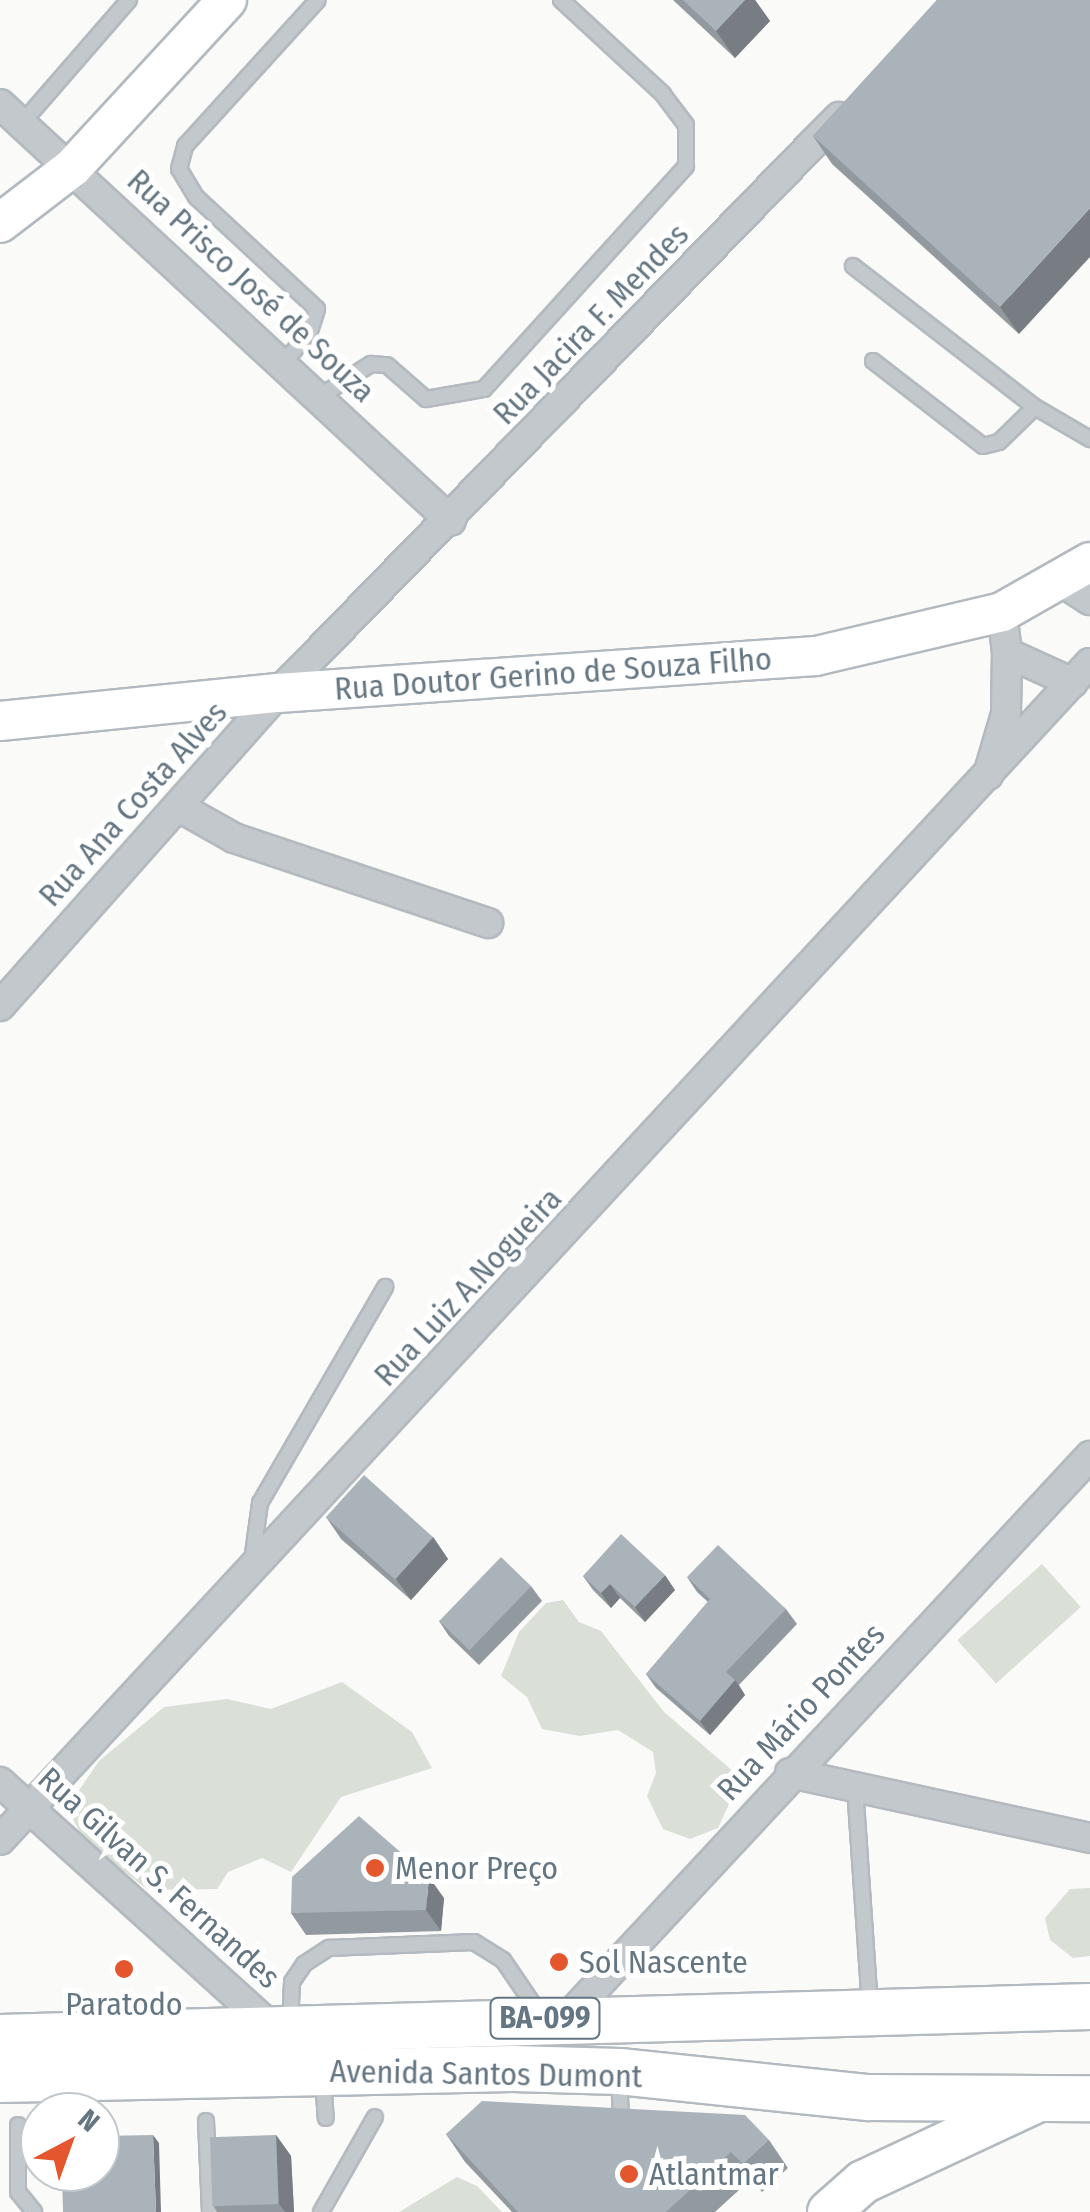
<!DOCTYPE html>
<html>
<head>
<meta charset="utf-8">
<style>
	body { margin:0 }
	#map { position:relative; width:1090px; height:2212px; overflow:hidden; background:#fafaf8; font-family:"Fira Sans Condensed",sans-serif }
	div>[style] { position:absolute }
	.green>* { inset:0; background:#dadfd7; transform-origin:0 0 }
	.roads { filter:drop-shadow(2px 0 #b3babf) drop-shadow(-2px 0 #b3babf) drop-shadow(0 2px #b3babf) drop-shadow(0 -2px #b3babf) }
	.service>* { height:14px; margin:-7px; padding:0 7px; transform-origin:7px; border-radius:7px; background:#c3c8cc }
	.minor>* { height:28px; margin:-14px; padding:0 14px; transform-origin:14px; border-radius:14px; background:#c3c8cc }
	.secondary>* { height:38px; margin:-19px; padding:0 19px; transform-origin:19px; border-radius:19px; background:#fff }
	.primary>* { height:42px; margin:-21px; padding:0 21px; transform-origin:21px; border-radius:21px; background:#fff }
	.trunk>* { height:45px; margin:-22.5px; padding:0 22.5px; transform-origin:22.5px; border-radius:22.5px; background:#fff }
	.wall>* { inset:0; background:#929a9f }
	.shaded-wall>* { inset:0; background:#777d82 }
	.building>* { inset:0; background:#aab3b9; transform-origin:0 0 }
	.dots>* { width:28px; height:28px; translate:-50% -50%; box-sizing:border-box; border:5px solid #fff; border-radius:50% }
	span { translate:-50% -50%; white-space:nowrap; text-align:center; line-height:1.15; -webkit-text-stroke:10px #fff; paint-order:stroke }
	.shield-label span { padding:2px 8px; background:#fff; border:2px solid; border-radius:8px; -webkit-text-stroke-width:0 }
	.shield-label { font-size:30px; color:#657683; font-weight:700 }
	.street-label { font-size:32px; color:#657683 }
	.poi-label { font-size:32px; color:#657683 }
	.left { translate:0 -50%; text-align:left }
	.north { position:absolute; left:20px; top:2092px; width:100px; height:100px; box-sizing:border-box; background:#fff; border:2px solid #c1c8cd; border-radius:50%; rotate:41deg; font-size:28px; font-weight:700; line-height:40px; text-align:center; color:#657683 }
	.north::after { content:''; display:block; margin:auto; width:35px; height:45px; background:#e4572e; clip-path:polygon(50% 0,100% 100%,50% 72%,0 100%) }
</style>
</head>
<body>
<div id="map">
	<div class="green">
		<i style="left:1042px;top:1564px;width:58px;height:114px;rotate:48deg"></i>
		<i style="clip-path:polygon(563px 1600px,579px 1622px,601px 1631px,664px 1712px,741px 1778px,718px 1828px,690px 1839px,663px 1829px,647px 1796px,656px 1773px,653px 1752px,618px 1730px,580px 1736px,542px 1729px,527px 1697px,501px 1676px,519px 1632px,546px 1603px)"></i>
		<i style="clip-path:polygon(342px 1682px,412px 1732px,432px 1768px,341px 1797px,291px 1872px,262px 1858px,228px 1872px,217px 1889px,148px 1890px,84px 1840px,67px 1808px,99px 1761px,164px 1707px,227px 1699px,271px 1709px)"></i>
		<i style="clip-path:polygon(1090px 1888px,1090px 1956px,1073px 1958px,1050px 1940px,1045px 1918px,1070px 1889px)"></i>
		<i style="clip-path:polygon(457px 2177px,477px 2186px,502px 2212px,399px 2212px)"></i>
	</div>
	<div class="roads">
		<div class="service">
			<i style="left:22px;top:123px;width:163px;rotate:-49deg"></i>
			<i style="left:853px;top:266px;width:230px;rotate:37.8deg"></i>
			<i style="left:1035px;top:407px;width:64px;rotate:30.2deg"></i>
			<i style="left:873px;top:361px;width:139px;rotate:37.7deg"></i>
			<i style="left:983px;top:446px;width:16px;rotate:-14deg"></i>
			<i style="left:999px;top:442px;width:50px;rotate:-44.2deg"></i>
			<i style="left:283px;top:364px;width:43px;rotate:-50.7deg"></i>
			<i style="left:310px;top:331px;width:23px;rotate:-72deg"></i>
			<i style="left:317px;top:309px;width:165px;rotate:-137.2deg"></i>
			<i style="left:196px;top:197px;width:33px;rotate:-121deg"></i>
			<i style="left:179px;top:169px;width:24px;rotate:-75deg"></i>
			<i style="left:185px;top:146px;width:197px;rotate:-47.7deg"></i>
			<i style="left:319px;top:397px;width:62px;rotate:-32.4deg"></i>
			<i style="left:371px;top:364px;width:16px;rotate:4deg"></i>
			<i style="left:387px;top:365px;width:52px;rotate:41.1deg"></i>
			<i style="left:426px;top:399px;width:59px;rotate:-9.8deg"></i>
			<i style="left:484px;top:389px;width:301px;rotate:-47.8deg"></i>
			<i style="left:686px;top:166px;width:41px;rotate:-90deg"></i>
			<i style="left:686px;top:125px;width:39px;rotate:-127deg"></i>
			<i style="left:663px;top:94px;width:139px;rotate:-137.3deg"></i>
			<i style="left:252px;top:1561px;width:59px;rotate:-82.1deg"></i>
			<i style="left:260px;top:1503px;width:250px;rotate:-59.9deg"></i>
			<i style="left:855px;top:1787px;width:219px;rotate:86.1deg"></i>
			<i style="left:290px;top:2025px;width:43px;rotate:-87.3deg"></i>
			<i style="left:292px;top:1982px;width:22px;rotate:-56deg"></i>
			<i style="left:304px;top:1964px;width:30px;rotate:-33deg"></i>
			<i style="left:329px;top:1948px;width:145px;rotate:-2.4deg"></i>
			<i style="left:474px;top:1942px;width:34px;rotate:32deg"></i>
			<i style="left:503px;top:1960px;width:64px;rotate:55.8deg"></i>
			<i style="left:619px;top:2077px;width:40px;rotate:87.1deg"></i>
			<i style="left:323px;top:2079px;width:39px;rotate:86deg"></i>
			<i style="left:206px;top:2121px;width:91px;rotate:87.5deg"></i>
			<i style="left:18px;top:2125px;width:67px;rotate:90deg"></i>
			<i style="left:18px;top:2192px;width:26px;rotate:51deg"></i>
			<i style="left:321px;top:2212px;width:109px;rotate:-60.4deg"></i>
		</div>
		<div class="minor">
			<i style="left:0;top:104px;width:614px;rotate:42.76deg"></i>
			<i style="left:1059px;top:580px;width:37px;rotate:33deg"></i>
			<i style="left:1002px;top:612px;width:41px;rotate:83deg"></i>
			<i style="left:1007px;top:653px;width:72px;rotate:24.4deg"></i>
			<i style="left:988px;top:775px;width:64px;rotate:-73.6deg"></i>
			<i style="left:1006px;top:714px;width:61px;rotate:-89.1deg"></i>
			<i style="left:179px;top:807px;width:63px;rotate:29.4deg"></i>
			<i style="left:234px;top:838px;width:268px;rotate:18.5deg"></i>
			<i style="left:0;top:1006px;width:419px;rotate:-48.4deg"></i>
			<i style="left:278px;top:693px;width:804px;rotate:-45.76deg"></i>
			<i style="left:790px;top:1773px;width:307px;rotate:12.2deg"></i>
			<i style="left:0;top:1782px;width:365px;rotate:42.1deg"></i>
			<i style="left:0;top:1840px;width:1604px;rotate:-47.2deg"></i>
			<i style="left:567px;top:2018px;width:768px;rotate:-47.06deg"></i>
		</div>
		<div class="secondary">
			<i style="left:0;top:223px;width:92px;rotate:-37.5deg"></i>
			<i style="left:73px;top:167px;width:227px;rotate:-47.3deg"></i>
			<i style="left:0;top:721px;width:279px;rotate:-5.8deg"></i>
			<i style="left:278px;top:693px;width:539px;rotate:-3.93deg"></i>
			<i style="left:816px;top:656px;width:191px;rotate:-13.3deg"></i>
			<i style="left:1002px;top:612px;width:101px;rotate:-29.6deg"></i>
		</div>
		<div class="primary">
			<i style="left:829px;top:2212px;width:45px;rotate:-41.4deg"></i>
			<i style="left:863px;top:2182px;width:199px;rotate:-25deg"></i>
		</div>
		<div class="trunk">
			<i style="left:0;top:2037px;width:1090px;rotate:-1.63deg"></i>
			<i style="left:0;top:2079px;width:512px;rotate:-1.23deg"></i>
			<i style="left:512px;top:2068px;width:107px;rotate:1.6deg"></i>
			<i style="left:619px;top:2071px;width:250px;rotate:6deg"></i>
			<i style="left:868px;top:2097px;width:222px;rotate:0.3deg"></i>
		</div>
	</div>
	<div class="wall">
		<i style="clip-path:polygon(673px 0,755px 0,770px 21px,735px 58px)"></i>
		<i style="clip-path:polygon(937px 0,1019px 334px,832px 164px,813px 136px)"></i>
		<i style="clip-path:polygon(326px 1517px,433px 1537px,448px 1559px,411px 1600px,341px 1539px)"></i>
		<i style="clip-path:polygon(583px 1576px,675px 1590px,645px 1622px,620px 1598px,611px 1608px,593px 1590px)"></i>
		<i style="clip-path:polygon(687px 1577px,786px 1609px,797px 1624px,739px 1685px,745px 1695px,710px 1735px,656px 1688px,646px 1674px,708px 1602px,697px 1592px)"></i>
		<i style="clip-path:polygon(531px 1586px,542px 1601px,479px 1665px,449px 1636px,439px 1621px)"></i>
		<i style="clip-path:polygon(444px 1898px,441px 1931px,306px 1935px,291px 1913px)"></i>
		<i style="clip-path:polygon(446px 2134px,769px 2140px,788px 2168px,762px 2192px,751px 2179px,715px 2212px,512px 2212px,465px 2162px)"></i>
		<i style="clip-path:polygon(276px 2135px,291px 2156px,294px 2212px,217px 2212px,214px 2207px)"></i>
	</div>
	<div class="shaded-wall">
		<i style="clip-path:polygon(745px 0,755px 0,770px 21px,735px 58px,716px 31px)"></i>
		<i style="clip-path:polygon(1090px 208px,1090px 257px,1019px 334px,1000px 307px)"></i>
		<i style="clip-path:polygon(433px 1537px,448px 1559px,411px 1600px,396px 1579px)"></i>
		<i style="clip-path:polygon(665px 1575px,675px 1590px,645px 1622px,635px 1607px)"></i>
		<i style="clip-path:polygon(610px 1584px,620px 1598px,611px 1608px,601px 1593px)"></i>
		<i style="clip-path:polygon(735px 1680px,745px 1695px,710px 1735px,700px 1721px)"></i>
		<i style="clip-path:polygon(429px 1877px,444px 1898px,441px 1931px,426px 1910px)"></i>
		<i style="clip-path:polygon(153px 2135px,159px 2143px,161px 2212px,156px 2212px)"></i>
		<i style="clip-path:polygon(276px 2135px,291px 2156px,294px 2212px,285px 2212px,279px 2204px)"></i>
	</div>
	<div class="building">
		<i style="clip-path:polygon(683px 0,745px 0,716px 31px)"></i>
		<i style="clip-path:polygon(937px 0,1090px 0,1090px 208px,1000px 307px,813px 136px)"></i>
		<i style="left:364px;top:1475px;width:93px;height:57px;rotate:42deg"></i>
		<i style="clip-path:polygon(621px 1534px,665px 1575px,635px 1607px,610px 1584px,601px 1593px,583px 1576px)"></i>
		<i style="clip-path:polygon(718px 1545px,786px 1609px,726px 1672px,735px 1680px,700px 1721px,646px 1674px,710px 1599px,687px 1577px)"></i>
		<i style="left:501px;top:1557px;width:42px;height:89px;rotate:44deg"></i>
		<i style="clip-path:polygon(359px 1816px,429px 1877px,426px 1910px,291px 1913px,292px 1877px)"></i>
		<i style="clip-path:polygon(482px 2101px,745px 2115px,769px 2140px,743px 2164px,731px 2152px,666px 2212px,518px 2212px,446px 2134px)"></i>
		<i style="clip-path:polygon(153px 2135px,156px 2212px,63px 2212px,62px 2172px,100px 2172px,100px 2136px)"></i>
		<i style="left:276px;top:2135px;width:69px;height:66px;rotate:88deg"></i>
	</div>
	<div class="dots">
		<i style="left:375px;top:1868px;background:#e4572e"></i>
		<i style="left:559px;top:1962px;background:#e4572e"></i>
		<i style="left:124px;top:1969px;background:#e4572e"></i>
		<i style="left:629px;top:2174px;background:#e4572e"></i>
	</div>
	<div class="shield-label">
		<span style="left:545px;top:2018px">BA-099</span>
	</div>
	<div class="street-label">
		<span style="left:251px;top:286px;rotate:43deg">Rua Prisco José de Souza</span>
		<span style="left:591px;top:324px;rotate:-46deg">Rua Jacira F. Mendes</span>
		<span style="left:553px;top:674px;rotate:-4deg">Rua Doutor Gerino de Souza Filho</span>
		<span style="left:133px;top:804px;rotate:-48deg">Rua Ana Costa Alves</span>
		<span style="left:468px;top:1287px;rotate:-47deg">Rua Luiz A.Nogueira</span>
		<span style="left:801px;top:1712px;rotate:-47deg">Rua Mário Pontes</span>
		<span style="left:159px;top:1878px;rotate:42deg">Rua Gilvan S. Fernandes</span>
		<span style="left:486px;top:2074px;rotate:1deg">Avenida Santos Dumont</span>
	</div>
	<div class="poi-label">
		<span class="left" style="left:395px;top:1868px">Menor Preço</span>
		<span class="left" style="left:579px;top:1962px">Sol Nascente</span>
		<span style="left:124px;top:2004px">Paratodo</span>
		<span class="left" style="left:649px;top:2174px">Atlantmar</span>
	</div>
	<div class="north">N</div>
</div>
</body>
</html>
